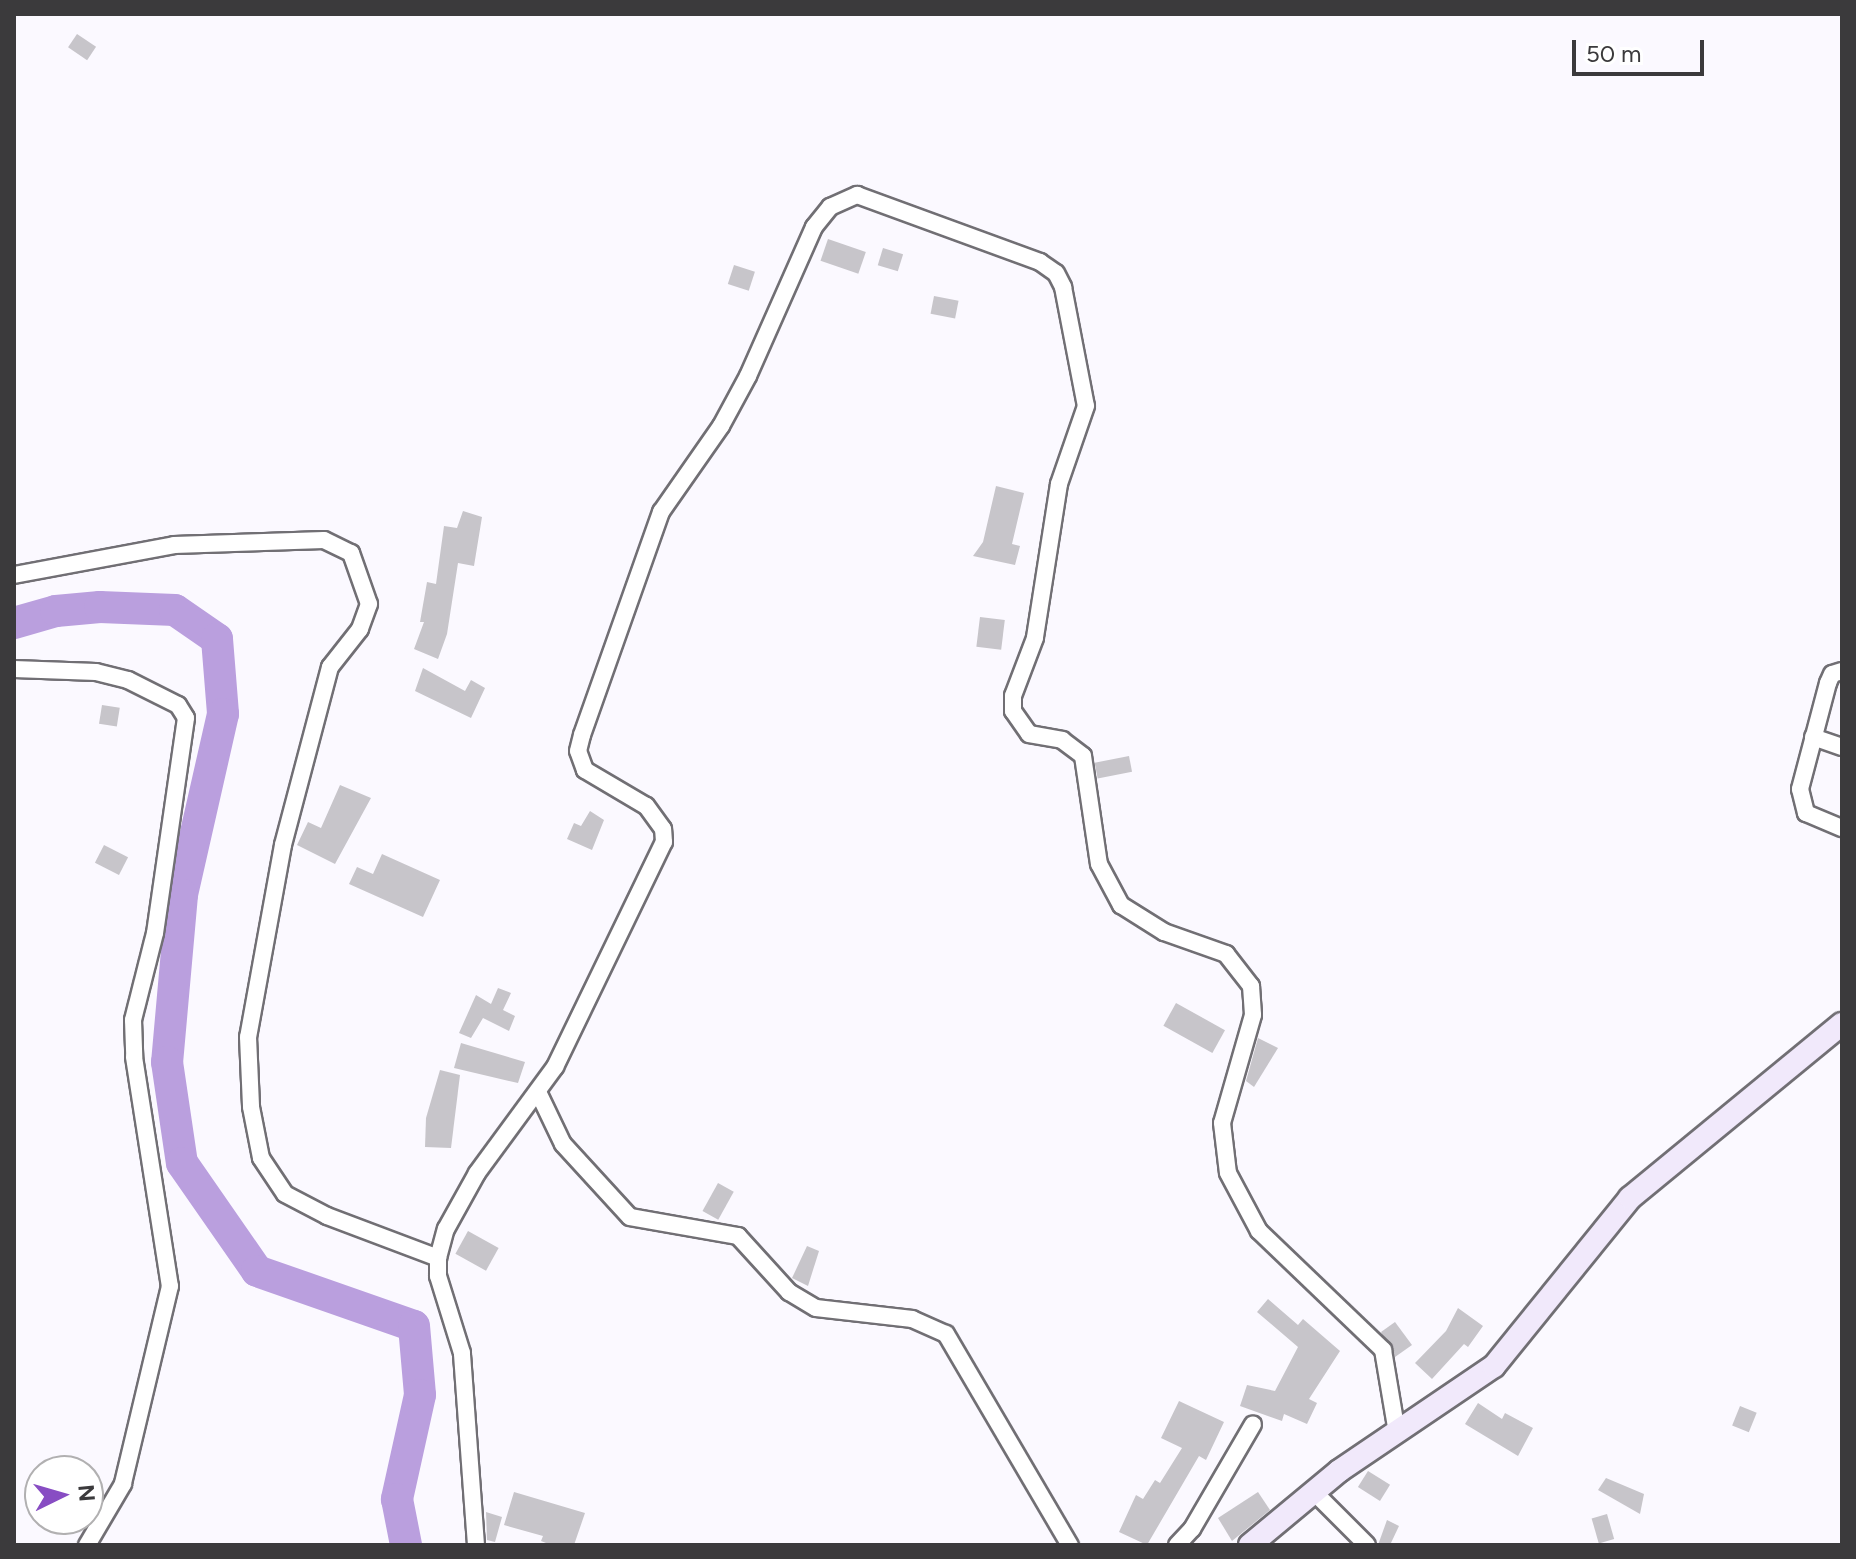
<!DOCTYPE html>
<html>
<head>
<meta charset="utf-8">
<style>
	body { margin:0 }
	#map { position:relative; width:1856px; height:1559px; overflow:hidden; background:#fbf9ff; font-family:Figtree,sans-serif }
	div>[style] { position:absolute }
	.river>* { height:32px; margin:-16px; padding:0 16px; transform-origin:16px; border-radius:16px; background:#ba9fde }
	.building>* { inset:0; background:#c7c5ca; transform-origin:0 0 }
	.roads { filter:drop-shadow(2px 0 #716f74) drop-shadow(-2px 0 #716f74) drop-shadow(0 2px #716f74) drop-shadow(0 -2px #716f74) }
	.street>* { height:16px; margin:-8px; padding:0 8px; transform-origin:8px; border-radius:8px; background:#fff }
	.secondary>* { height:22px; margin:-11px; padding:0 11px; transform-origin:11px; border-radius:11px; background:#f1e9fb }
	span { translate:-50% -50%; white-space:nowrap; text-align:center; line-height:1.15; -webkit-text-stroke:6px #fff; paint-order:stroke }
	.frame { position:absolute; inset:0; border:16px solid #3b3a3c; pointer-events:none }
	.north { position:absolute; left:24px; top:1455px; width:80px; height:80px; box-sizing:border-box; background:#fff; border:2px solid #b1b0b1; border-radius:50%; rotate:85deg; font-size:22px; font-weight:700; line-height:32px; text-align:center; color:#3b3a3c }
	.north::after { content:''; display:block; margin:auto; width:28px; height:36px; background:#884dc3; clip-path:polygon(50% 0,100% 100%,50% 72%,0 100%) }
	.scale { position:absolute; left:1572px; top:40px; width:132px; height:36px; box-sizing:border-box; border:4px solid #3b3a3c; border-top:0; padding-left:10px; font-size:24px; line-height:28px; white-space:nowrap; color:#3b3a3c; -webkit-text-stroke:6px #fff; paint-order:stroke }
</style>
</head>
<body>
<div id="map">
	<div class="river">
		<i style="left:14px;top:623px;width:44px;rotate:-15.9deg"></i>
		<i style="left:56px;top:611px;width:44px;rotate:-5.2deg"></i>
		<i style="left:100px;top:607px;width:75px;rotate:2.3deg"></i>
		<i style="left:175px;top:610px;width:51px;rotate:34.6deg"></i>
		<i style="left:217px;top:639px;width:75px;rotate:85.4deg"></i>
		<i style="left:223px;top:714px;width:186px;rotate:102.8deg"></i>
		<i style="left:182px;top:895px;width:168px;rotate:95.1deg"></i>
		<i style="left:167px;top:1062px;width:102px;rotate:81.6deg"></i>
		<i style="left:182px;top:1163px;width:131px;rotate:55.2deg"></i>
		<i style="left:257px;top:1271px;width:166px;rotate:19.3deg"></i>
		<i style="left:414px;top:1326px;width:69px;rotate:85deg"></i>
		<i style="left:420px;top:1395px;width:107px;rotate:102.5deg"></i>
		<i style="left:397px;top:1499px;width:47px;rotate:78.9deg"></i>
	</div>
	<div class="building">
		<i style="left:77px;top:34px;width:23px;height:16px;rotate:34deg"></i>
		<i style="left:828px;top:239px;width:40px;height:23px;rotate:19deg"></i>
		<i style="left:883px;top:248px;width:21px;height:18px;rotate:17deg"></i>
		<i style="left:734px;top:265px;width:22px;height:20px;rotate:18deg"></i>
		<i style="left:934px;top:296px;width:25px;height:18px;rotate:11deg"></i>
		<i style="clip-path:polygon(996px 486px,1024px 493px,1012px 544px,1020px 546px,1015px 565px,973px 556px,983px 542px)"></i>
		<i style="clip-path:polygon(463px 511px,482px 517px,474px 566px,458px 563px,447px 634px,438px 659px,414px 649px,424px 622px,420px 622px,427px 582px,436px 584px,444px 526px,457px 528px)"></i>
		<i style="left:980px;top:617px;width:25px;height:30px;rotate:7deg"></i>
		<i style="clip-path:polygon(423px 668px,465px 691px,471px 680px,485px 688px,471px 718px,415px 691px)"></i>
		<i style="left:102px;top:705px;width:18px;height:19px;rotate:9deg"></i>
		<i style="left:1129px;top:756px;width:16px;height:35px;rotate:79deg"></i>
		<i style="clip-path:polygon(340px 785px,371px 798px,335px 864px,297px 845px,308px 822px,321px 828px)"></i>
		<i style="clip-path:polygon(590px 811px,604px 820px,592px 850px,567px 839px,574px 823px,581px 826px)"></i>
		<i style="left:104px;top:845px;width:27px;height:20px;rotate:27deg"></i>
		<i style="clip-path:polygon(382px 854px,440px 880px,423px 917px,349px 884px,357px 867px,373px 874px)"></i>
		<i style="clip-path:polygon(498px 988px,511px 993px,503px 1010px,515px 1016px,509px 1031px,483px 1018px,471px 1038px,459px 1033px,476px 995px,491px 1004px)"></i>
		<i style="left:1176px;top:1003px;width:56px;height:26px;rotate:29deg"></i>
		<i style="clip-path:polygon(1258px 1038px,1278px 1048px,1254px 1087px,1246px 1081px)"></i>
		<i style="clip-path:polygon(461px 1043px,525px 1062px,518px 1083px,454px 1068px)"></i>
		<i style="clip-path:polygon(440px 1070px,460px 1075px,451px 1148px,425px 1147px,426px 1118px)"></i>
		<i style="left:718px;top:1183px;width:18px;height:32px;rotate:29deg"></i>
		<i style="left:468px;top:1231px;width:35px;height:26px;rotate:29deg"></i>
		<i style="clip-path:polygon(807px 1246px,819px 1251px,808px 1286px,792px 1278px)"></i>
		<i style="clip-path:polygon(1268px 1299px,1298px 1325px,1303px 1319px,1340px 1351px,1309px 1399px,1317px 1403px,1307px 1424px,1284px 1414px,1282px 1421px,1240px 1406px,1247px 1385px,1275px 1391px,1298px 1347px,1257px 1312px)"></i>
		<i style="clip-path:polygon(1458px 1308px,1483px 1326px,1468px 1347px,1464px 1344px,1432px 1379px,1415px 1363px,1446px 1331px)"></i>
		<i style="clip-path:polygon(1395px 1322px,1412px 1345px,1395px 1357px,1381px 1332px)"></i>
		<i style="clip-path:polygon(1179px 1401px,1224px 1422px,1206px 1460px,1199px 1456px,1147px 1545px,1119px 1532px,1136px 1495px,1143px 1499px,1155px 1480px,1160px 1483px,1182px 1448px,1161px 1438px)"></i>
		<i style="clip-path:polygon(1478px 1403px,1502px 1419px,1505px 1413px,1533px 1428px,1518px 1456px,1465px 1424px)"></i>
		<i style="left:1740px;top:1406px;width:18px;height:21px;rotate:22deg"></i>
		<i style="left:1368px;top:1471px;width:26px;height:19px;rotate:32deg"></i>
		<i style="clip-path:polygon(1606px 1478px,1644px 1494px,1640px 1514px,1598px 1490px)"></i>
		<i style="clip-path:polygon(514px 1492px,585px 1513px,574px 1545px,551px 1545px,541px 1541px,543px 1536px,504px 1525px)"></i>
		<i style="clip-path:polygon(1258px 1492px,1270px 1510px,1232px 1541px,1218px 1518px)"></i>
		<i style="clip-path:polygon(486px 1512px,502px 1517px,495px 1542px,487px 1540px)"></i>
		<i style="left:1607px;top:1514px;width:26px;height:16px;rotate:74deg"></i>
		<i style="clip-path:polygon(1387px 1520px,1399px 1526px,1390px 1545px,1378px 1545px)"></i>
	</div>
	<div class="roads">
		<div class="street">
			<i style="left:14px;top:575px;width:163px;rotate:-10.6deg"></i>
			<i style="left:174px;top:545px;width:150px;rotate:-1.9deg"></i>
			<i style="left:324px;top:540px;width:30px;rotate:26deg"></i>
			<i style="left:351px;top:553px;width:54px;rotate:70.6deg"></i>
			<i style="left:369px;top:604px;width:27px;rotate:110deg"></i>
			<i style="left:360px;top:629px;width:48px;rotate:128.3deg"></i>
			<i style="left:330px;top:667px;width:184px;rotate:104.8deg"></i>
			<i style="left:283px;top:845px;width:195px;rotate:100.3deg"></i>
			<i style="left:248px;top:1037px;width:70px;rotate:87.5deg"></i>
			<i style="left:251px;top:1107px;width:52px;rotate:78.9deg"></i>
			<i style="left:261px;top:1158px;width:43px;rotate:56.3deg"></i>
			<i style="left:285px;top:1194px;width:47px;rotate:27.6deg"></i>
			<i style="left:327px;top:1216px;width:119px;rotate:20.7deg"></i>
			<i style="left:14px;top:669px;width:82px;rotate:2.1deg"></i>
			<i style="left:96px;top:672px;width:33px;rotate:14deg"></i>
			<i style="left:128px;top:680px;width:56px;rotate:26.6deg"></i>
			<i style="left:178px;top:705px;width:15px;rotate:58deg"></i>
			<i style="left:186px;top:718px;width:217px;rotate:98.2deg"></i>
			<i style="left:155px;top:933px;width:90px;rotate:104.2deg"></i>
			<i style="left:133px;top:1020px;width:37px;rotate:88deg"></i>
			<i style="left:134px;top:1057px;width:232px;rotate:81.1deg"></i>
			<i style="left:170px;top:1286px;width:204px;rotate:103.4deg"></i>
			<i style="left:123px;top:1484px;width:71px;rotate:120.5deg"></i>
			<i style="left:1842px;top:671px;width:10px;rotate:163deg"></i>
			<i style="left:1832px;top:674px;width:10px;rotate:114deg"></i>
			<i style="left:1828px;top:683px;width:110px;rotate:104.8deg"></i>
			<i style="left:1800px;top:789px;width:25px;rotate:76deg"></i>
			<i style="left:1806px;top:813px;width:39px;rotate:23deg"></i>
			<i style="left:1813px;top:737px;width:31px;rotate:19deg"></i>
			<i style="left:539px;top:1094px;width:55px;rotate:64.4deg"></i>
			<i style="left:563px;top:1144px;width:99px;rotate:47.5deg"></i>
			<i style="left:630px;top:1217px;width:110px;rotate:10deg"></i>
			<i style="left:738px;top:1236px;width:76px;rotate:47.7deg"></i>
			<i style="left:789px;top:1292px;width:31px;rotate:31deg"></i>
			<i style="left:816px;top:1308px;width:97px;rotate:6.5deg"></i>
			<i style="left:912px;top:1319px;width:37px;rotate:24deg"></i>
			<i style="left:946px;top:1334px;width:245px;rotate:59.6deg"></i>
			<i style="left:1313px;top:1491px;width:76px;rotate:45deg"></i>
			<i style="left:476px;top:1545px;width:193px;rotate:-94.2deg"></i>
			<i style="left:462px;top:1353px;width:81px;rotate:-107.3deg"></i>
			<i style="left:438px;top:1276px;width:18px;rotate:-90deg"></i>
			<i style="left:438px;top:1258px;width:30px;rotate:-75deg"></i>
			<i style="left:446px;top:1229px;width:64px;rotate:-61deg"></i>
			<i style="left:477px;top:1173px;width:132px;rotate:-53.7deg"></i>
			<i style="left:555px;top:1067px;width:250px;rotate:-64.2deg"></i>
			<i style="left:664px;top:842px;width:13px;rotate:-94deg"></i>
			<i style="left:663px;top:829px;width:29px;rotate:-126deg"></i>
			<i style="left:646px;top:806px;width:71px;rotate:-149.5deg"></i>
			<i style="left:585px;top:770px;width:20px;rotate:-110deg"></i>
			<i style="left:578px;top:751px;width:16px;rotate:-76deg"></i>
			<i style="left:582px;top:735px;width:237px;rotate:-70.5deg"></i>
			<i style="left:661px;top:512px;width:105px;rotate:-55.1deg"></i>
			<i style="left:721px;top:426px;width:57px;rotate:-61.6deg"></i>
			<i style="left:748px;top:376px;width:163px;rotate:-66.1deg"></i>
			<i style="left:814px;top:227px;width:26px;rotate:-51deg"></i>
			<i style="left:830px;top:207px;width:30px;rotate:-24deg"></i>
			<i style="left:857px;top:195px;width:195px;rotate:20.1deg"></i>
			<i style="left:1040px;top:262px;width:19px;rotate:35deg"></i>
			<i style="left:1056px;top:273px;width:16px;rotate:63deg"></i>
			<i style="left:1063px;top:287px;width:121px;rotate:79.1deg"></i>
			<i style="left:1086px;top:406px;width:83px;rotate:109.1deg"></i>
			<i style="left:1059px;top:484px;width:156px;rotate:98.9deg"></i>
			<i style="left:1035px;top:638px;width:62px;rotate:110.8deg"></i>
			<i style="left:1013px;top:696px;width:15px;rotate:90deg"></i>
			<i style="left:1013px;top:711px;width:28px;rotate:55deg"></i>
			<i style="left:1029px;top:734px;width:34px;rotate:10deg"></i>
			<i style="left:1062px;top:740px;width:26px;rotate:37deg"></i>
			<i style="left:1083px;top:756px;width:109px;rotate:81.6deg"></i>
			<i style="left:1099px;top:864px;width:47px;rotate:61.8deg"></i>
			<i style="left:1121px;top:905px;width:51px;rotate:32.1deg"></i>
			<i style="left:1164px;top:932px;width:66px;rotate:19.5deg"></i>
			<i style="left:1226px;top:954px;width:41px;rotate:52deg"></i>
			<i style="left:1251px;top:986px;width:29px;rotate:86deg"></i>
			<i style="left:1253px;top:1015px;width:112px;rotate:106deg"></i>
			<i style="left:1222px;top:1123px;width:50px;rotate:83.2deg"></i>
			<i style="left:1228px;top:1173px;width:66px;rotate:61.9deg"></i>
			<i style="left:1259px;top:1231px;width:172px;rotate:43.8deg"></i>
			<i style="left:1383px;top:1350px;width:84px;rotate:80.4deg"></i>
			<i style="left:1177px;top:1545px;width:22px;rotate:-47deg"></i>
			<i style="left:1192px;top:1529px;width:121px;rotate:-59.8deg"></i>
		</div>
		<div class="secondary">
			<i style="left:1250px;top:1545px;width:116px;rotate:-39.7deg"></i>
			<i style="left:1339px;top:1471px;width:187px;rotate:-34.1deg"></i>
			<i style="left:1494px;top:1366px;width:216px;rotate:-51deg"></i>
			<i style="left:1630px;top:1198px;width:274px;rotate:-39.4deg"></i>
		</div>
	</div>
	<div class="frame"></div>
	<div class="north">N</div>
	<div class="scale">50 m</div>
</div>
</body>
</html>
